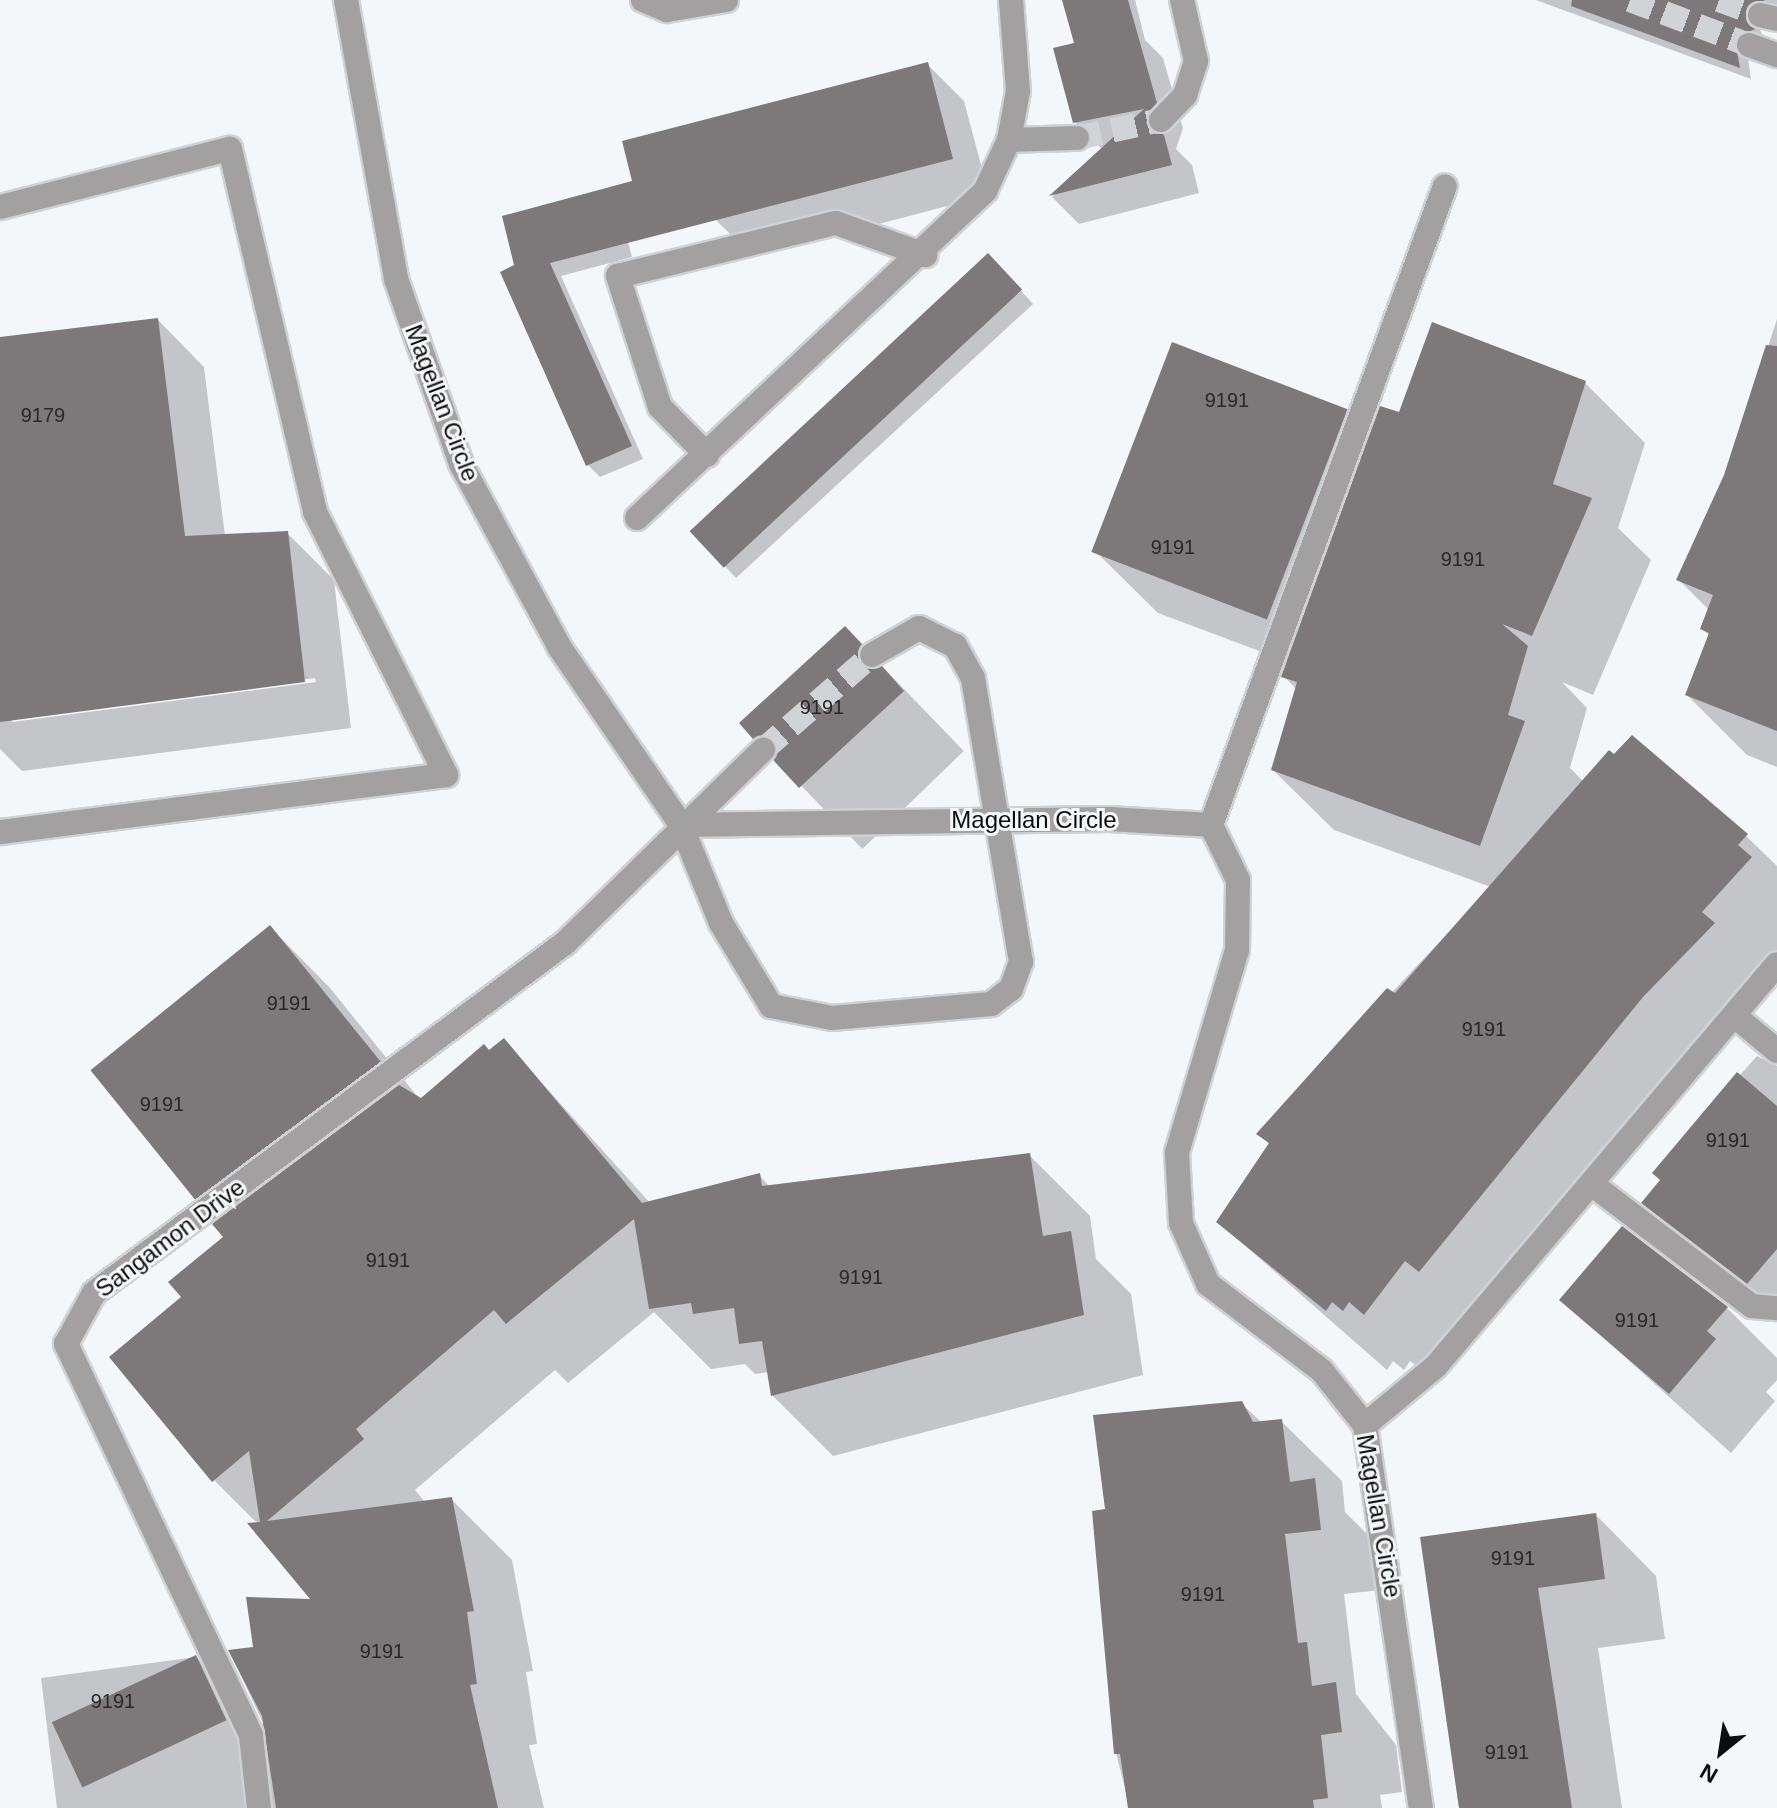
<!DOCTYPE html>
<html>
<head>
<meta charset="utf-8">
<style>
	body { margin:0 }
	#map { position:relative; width:1777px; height:1808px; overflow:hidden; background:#f4f7fa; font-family:Helvetica,sans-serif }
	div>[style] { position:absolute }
	.shadow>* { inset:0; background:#0003; transform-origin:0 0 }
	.building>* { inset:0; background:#7d787a; transform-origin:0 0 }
	.minor-tunnel>* { height:24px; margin-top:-12px; transform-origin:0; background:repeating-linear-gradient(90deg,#d1d4d7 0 24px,transparent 0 36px) }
	.roads { filter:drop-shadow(2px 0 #cfd2d4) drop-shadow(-2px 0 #cfd2d4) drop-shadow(0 2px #cfd2d4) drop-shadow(0 -2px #cfd2d4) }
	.minor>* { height:24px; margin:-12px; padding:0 12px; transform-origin:12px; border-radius:12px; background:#a2a0a0 }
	span { translate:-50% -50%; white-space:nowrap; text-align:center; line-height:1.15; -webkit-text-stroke:6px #f4f7fa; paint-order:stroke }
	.number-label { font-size:20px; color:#282829 }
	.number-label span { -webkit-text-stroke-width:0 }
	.street-label { font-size:24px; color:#0c0d0e }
	.north { position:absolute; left:1681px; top:1712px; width:80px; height:80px; -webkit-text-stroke:6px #f4f7fa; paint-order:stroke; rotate:210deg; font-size:22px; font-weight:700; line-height:32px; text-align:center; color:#0c0d0e }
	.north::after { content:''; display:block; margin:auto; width:28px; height:36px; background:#0c0d0e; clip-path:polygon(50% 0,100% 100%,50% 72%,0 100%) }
</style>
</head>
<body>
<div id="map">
	<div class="shadow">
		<i style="clip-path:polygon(1064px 0,1135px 0,1145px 40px,1163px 58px,1183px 128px,1176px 149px,1192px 165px,1199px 193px,1079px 224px,1052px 197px,1103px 150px,1075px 122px,1076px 44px)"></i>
		<i style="clip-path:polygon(1536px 0,1777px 0,1777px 13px,1757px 24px,1766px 42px,1747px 52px,1751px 79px)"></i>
		<i style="clip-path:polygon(927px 64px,964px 101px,989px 195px,753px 257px,716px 220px)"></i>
		<i style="clip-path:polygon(618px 203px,632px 257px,561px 276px,643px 459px,600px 477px,588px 465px,517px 266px)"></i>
		<i style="clip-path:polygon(1001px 268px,1033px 304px,736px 578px,691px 530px)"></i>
		<i style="clip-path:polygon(1777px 319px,1777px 767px,1747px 755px,1687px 695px,1710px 636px,1702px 629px,1710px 611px,1679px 580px,1726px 476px)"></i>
		<i style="clip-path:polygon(evenodd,158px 320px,204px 367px,225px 536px,287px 533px,334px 580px,351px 728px,22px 771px,0 749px,0 339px,158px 320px,315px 678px,316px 682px,12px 722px,12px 718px,315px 678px)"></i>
		<i style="clip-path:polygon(1585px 383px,1645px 443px,1618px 528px,1651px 560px,1593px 695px,1562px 682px,1587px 708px,1570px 768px,1584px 782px,1746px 836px,1777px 866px,1777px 955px,1426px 1373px,1410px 1361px,1404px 1370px,1393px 1361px,1387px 1370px,1218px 1222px,1270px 1145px,1259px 1134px,1491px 887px,1334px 830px,1273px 770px,1297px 690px,1284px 676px,1289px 662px,1158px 613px,1097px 553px,1346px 412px,1371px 437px,1400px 415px)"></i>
		<i style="left:845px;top:628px;width:171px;height:141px;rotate:46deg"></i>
		<i style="clip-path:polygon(270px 927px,330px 988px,421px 1101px,504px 1041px,650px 1203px,759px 1175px,770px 1187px,1029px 1155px,1090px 1216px,1096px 1259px,1131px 1294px,1143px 1375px,833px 1456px,773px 1396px,769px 1372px,755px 1374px,745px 1364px,711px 1369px,654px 1312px,568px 1383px,555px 1370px,415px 1490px,425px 1502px,451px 1499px,512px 1560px,533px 1671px,526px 1672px,537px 1744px,529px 1745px,544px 1808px,57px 1808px,41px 1678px,196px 1657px,264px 1725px,230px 1652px,256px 1648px,315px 1601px,258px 1524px,214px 1480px,184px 1298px,226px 1237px,195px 1199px)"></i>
		<i style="clip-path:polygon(1757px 1056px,1777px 1066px,1777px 1318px,1704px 1263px,1644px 1203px,1662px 1181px,1654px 1172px)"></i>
		<i style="clip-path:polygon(1562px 1300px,1727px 1308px,1777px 1358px,1777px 1380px,1766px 1392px,1775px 1401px,1731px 1453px)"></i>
		<i style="clip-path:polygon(1241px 1403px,1262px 1423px,1281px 1421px,1342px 1481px,1345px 1512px,1374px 1541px,1381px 1590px,1344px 1594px,1356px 1694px,1396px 1745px,1402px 1792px,1380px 1795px,1382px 1808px,1130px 1808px,1116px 1753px,1108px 1511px)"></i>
		<i style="clip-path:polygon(1596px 1515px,1656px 1576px,1665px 1639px,1598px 1648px,1622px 1808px,1459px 1808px,1422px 1538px)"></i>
	</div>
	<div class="building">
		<i style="clip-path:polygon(1062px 0,1128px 0,1157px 103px,1146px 123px,1164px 135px,1172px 165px,1049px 196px,1144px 109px,1073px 123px,1053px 48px,1074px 43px)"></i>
		<i style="clip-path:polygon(1572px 0,1765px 0,1746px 11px,1755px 29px,1735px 39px,1740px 68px,1571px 6px)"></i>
		<i style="clip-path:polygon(928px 62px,953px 159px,550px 263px,632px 446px,586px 466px,500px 272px,514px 265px,502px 216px,632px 181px,622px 141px)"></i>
		<i style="left:988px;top:253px;width:50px;height:408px;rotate:47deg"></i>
		<i style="clip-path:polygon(158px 318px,185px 536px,288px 531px,305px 682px,0 722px,0 337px)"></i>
		<i style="clip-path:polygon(1432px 322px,1586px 381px,1553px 484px,1592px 498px,1532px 636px,1502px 624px,1528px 646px,1508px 715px,1525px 721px,1480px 846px,1271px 770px,1297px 682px,1281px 677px,1380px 406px,1399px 412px)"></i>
		<i style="left:1172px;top:342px;width:188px;height:225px;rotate:21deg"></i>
		<i style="clip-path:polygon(1766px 345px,1777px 346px,1777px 731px,1685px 695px,1709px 633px,1700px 629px,1713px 595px,1676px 580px,1724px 475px)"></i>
		<i style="clip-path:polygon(845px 626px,862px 644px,859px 663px,882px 666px,904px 691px,799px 788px,774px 761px,774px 740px,753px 739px,739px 723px)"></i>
		<i style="clip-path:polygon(1632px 735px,1748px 834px,1738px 845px,1752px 857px,1702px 912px,1715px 923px,1643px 997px,1419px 1272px,1405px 1261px,1364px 1315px,1349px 1302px,1343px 1311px,1332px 1302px,1326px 1311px,1216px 1222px,1269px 1143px,1256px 1134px,1387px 988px,1395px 993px,1609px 750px,1614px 754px)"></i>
		<i style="left:270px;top:925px;width:176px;height:231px;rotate:51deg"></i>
		<i style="clip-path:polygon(504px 1038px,642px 1203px,760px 1173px,762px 1186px,1030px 1153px,1043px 1236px,1071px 1231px,1084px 1315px,771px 1396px,762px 1341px,739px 1344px,734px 1308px,693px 1314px,691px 1303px,649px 1309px,634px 1219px,506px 1324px,494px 1310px,356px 1429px,364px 1439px,267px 1521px,452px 1497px,474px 1611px,467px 1612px,477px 1684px,470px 1685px,498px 1808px,276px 1808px,262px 1716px,228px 1650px,253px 1647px,246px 1597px,310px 1599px,247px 1523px,260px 1522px,249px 1451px,212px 1482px,109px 1357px,181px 1297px,168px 1282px,223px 1237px,212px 1224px,399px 1085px,421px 1098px,484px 1044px,489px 1050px)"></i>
		<i style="clip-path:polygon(1737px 1072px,1777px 1106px,1777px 1249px,1747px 1284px,1641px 1203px,1660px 1180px,1652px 1173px)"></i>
		<i style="clip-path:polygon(1622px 1226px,1728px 1307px,1707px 1331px,1716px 1339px,1669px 1394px,1559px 1300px)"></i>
		<i style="clip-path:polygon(1242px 1401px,1253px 1422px,1282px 1419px,1290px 1482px,1315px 1478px,1321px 1530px,1285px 1534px,1298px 1643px,1307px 1642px,1312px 1686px,1336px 1682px,1342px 1732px,1321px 1735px,1328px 1798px,1313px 1800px,1314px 1808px,1128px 1808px,1120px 1754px,1114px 1754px,1092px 1511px,1105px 1509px,1093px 1415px)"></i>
		<i style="clip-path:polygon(1596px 1513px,1605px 1579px,1538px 1588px,1572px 1808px,1459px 1808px,1420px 1537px)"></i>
		<i style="left:196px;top:1655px;width:72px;height:159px;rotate:65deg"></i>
	</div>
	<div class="minor-tunnel">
		<i style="left:1630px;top:0;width:127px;rotate:20.7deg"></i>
		<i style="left:1719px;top:0;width:44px;rotate:20.1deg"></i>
		<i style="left:1077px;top:138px;width:86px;rotate:-12.1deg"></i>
		<i style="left:763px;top:750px;width:145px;rotate:-41.1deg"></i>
	</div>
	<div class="roads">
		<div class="minor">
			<i style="left:346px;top:0;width:283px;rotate:79.8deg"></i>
			<i style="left:396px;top:279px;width:196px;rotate:70.6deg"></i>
			<i style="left:461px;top:464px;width:209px;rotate:61.7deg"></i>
			<i style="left:560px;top:648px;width:214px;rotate:55.6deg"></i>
			<i style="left:681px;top:825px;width:428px;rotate:-0.8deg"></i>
			<i style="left:1109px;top:819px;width:102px;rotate:3.4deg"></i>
			<i style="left:1211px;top:825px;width:61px;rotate:63.9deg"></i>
			<i style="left:1238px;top:880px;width:70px;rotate:90.8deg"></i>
			<i style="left:1237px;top:950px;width:212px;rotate:106.5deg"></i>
			<i style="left:1177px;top:1153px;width:70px;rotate:86.7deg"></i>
			<i style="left:1181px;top:1223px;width:67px;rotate:66.1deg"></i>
			<i style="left:1208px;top:1284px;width:143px;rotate:37.3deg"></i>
			<i style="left:1322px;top:1371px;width:69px;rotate:51.5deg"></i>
			<i style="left:1365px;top:1425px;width:387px;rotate:81.7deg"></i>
			<i style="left:643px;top:0;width:26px;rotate:23deg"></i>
			<i style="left:667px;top:10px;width:60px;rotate:-9.6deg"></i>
			<i style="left:1760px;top:15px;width:17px;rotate:13deg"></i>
			<i style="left:1749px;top:45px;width:30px;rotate:20deg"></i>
			<i style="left:1161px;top:120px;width:35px;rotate:-46deg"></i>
			<i style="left:1185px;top:95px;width:36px;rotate:-72deg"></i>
			<i style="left:1196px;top:61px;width:63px;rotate:-102.9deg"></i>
			<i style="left:1009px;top:140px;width:68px;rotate:-1.7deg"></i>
			<i style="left:0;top:207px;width:237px;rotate:-14.2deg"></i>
			<i style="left:230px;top:149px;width:373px;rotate:76.8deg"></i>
			<i style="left:315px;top:512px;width:294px;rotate:63.5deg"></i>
			<i style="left:446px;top:775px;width:450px;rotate:172.7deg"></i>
			<i style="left:707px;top:455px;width:67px;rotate:-134.4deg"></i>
			<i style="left:660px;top:407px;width:138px;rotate:-107.8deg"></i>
			<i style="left:618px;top:276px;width:224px;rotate:-13.7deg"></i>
			<i style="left:836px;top:223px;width:95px;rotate:19.8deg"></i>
			<i style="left:637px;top:518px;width:478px;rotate:-43.2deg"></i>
			<i style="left:985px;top:191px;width:56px;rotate:-64.8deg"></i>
			<i style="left:1009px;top:140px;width:50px;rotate:-79.6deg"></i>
			<i style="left:1018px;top:91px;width:91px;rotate:-94.4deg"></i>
			<i style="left:681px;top:825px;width:106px;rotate:67.8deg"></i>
			<i style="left:721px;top:923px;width:97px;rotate:58.9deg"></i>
			<i style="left:771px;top:1006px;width:62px;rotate:11.1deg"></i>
			<i style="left:832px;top:1018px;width:160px;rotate:-5deg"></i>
			<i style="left:991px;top:1004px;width:25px;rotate:-37deg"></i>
			<i style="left:1011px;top:989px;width:29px;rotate:-70deg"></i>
			<i style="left:1021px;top:962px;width:288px;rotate:-99.6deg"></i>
			<i style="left:973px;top:678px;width:37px;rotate:-119deg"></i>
			<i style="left:955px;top:646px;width:40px;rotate:-153.4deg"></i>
			<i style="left:919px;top:628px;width:54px;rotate:150.1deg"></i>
			<i style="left:1211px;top:825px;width:680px;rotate:-69.89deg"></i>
			<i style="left:1736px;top:1017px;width:53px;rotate:39.7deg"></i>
			<i style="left:1593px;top:1185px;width:200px;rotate:37.3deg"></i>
			<i style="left:1752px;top:1306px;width:25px;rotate:5deg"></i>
			<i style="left:1365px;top:1425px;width:92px;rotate:-39.7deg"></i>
			<i style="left:1436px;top:1366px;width:527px;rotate:-49.69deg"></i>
			<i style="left:259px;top:1808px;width:73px;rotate:-96.3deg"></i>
			<i style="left:251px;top:1735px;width:433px;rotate:-115.3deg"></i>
			<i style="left:66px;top:1344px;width:58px;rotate:-61.2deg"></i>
			<i style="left:94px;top:1293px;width:587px;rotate:-36.62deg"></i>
			<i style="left:565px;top:943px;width:277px;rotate:-44.3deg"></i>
		</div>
	</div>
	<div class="number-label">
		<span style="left:1227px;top:400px">9191</span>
		<span style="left:43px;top:415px">9179</span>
		<span style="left:1173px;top:547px">9191</span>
		<span style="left:1463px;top:559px">9191</span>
		<span style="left:822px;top:707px">9191</span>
		<span style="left:289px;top:1003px">9191</span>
		<span style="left:1484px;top:1029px">9191</span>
		<span style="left:162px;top:1104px">9191</span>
		<span style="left:1728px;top:1140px">9191</span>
		<span style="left:388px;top:1260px">9191</span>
		<span style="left:861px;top:1277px">9191</span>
		<span style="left:1637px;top:1320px">9191</span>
		<span style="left:1513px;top:1558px">9191</span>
		<span style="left:1203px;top:1594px">9191</span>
		<span style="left:382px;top:1651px">9191</span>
		<span style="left:113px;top:1701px">9191</span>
		<span style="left:1507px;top:1752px">9191</span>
	</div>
	<div class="street-label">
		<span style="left:442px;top:403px;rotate:69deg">Magellan Circle</span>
		<span style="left:1034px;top:820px">Magellan Circle</span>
		<span style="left:170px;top:1238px;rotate:-37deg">Sangamon Drive</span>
		<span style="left:1379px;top:1516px;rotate:80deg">Magellan Circle</span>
	</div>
	<div class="north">N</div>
</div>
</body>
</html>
